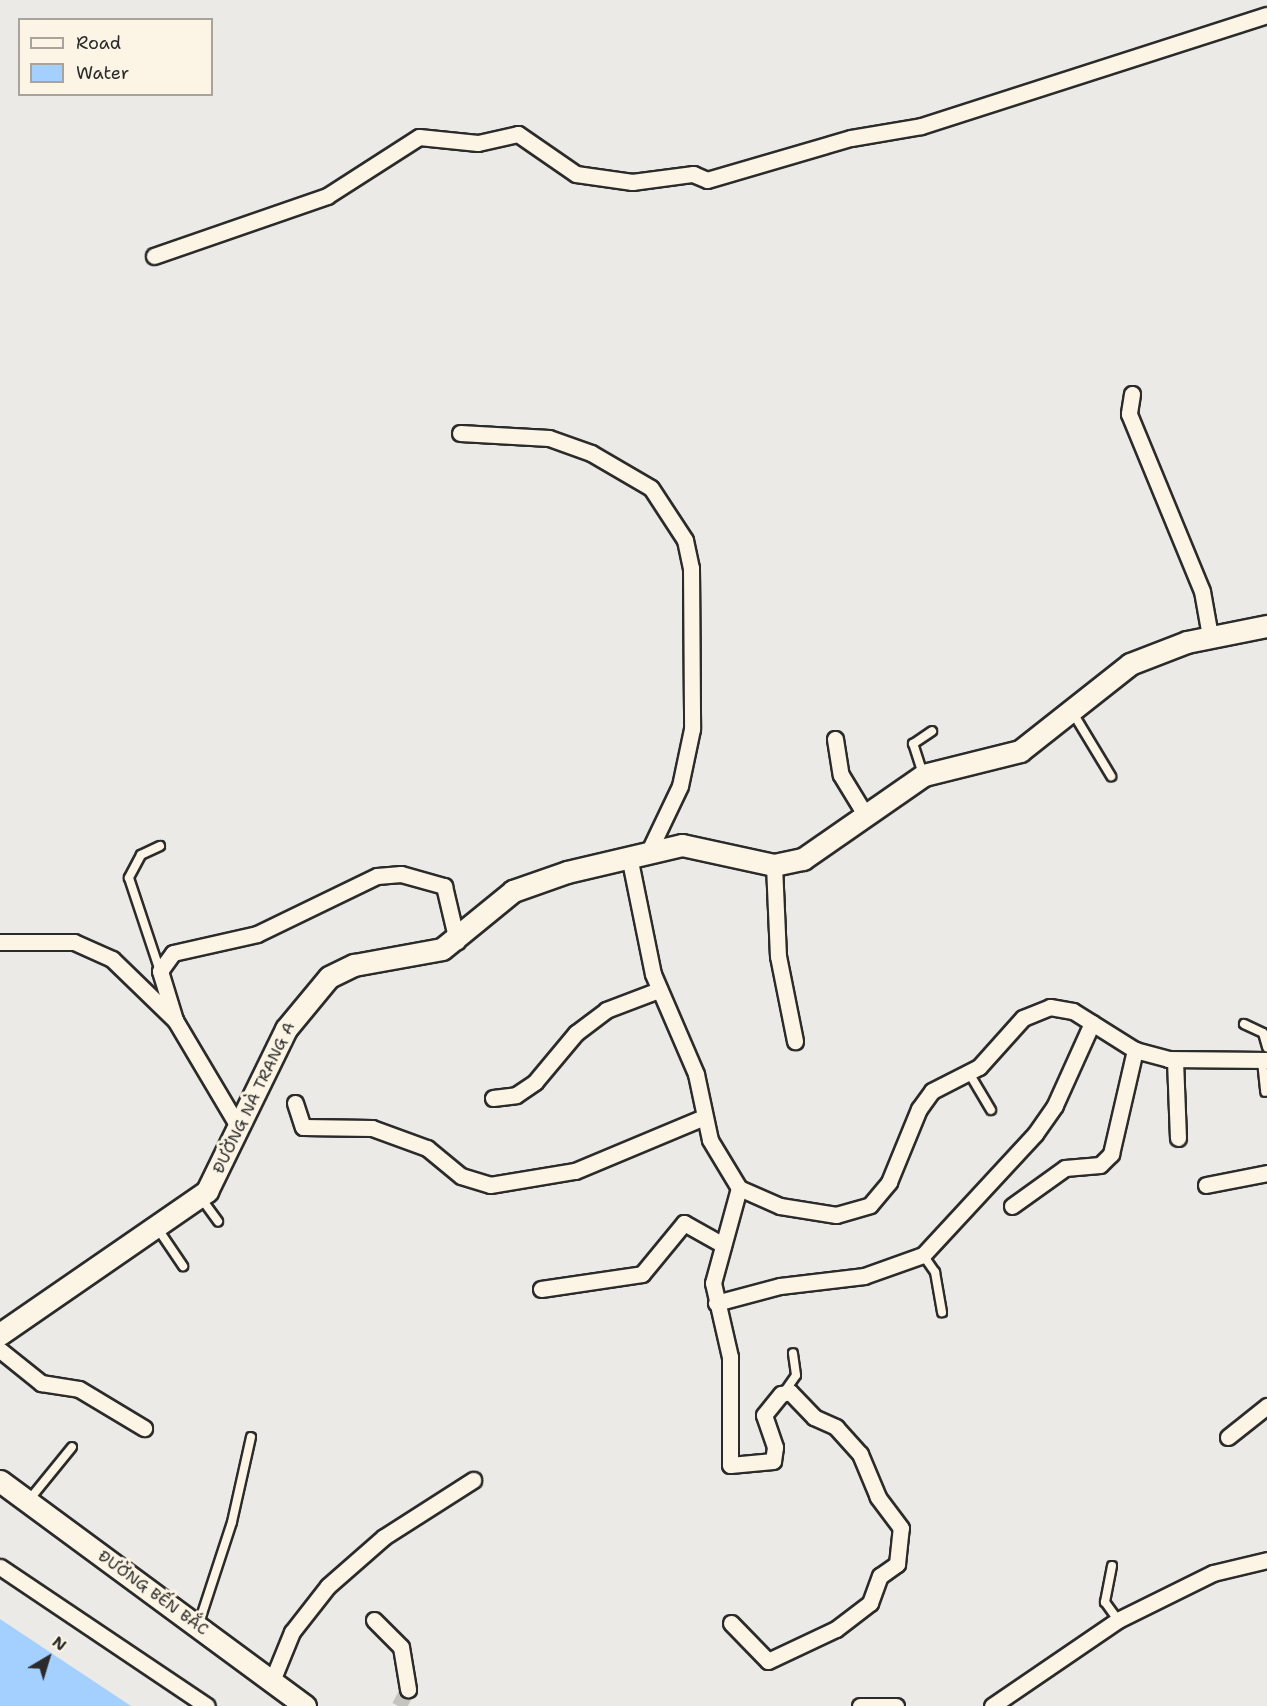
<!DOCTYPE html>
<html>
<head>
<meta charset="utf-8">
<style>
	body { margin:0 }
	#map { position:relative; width:1267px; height:1706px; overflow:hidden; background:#ebeae6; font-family:"Shantell Sans",sans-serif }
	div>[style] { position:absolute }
	.water>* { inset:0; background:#a3d0fe }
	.street-tunnel>* { height:15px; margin-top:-7.5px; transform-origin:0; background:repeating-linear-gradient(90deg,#c5c4c1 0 15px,transparent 0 23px) }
	.roads { filter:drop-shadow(2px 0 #2b2b2b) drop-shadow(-2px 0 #2b2b2b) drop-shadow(0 2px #2b2b2b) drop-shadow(0 -2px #2b2b2b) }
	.lane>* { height:8px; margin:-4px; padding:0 4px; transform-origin:4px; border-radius:4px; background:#fcf5e5 }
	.street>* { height:15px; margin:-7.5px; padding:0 7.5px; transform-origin:7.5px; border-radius:7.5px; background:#fcf5e5 }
	.secondary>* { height:21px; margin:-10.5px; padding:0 10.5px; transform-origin:10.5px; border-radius:10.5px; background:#fcf5e5 }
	span { translate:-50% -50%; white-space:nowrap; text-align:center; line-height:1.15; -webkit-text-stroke:6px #fcf5e5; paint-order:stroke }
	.street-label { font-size:16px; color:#2b2b2b }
	.legend { position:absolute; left:18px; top:18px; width:195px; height:78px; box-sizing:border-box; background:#fcf5e5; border:2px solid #a8a49b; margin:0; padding:8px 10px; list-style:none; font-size:18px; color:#2b2b2b }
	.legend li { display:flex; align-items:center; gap:12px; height:30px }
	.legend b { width:30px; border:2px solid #a8a49b }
	.north { position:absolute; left:18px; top:1628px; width:60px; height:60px; -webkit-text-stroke:4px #fcf5e5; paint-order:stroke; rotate:38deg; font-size:16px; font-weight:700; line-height:24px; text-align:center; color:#2b2b2b }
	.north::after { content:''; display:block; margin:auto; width:21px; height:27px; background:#2b2b2b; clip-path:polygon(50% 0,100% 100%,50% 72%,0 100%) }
</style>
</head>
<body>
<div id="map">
	<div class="water">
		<i style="clip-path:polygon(0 1619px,131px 1706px,0 1706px)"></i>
	</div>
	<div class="street-tunnel">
		<i style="left:399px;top:1706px;width:19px;rotate:-62deg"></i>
	</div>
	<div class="roads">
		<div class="lane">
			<i style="left:1073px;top:713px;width:74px;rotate:58.9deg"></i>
			<i style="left:923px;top:774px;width:32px;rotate:-108deg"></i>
			<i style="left:913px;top:744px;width:23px;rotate:-34deg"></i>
			<i style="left:160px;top:846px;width:21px;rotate:155deg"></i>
			<i style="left:141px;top:855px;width:26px;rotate:118deg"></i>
			<i style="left:129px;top:878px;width:98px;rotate:71.6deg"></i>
			<i style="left:1244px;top:1024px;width:21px;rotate:25deg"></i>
			<i style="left:1263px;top:1033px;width:15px;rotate:74deg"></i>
			<i style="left:1262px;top:1061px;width:31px;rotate:84deg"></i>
			<i style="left:969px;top:1073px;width:43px;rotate:59.3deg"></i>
			<i style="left:201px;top:1198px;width:29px;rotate:54deg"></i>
			<i style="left:158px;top:1229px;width:45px;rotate:56deg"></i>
			<i style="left:923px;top:1255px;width:21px;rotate:55deg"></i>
			<i style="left:935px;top:1272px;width:41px;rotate:80.1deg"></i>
			<i style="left:785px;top:1391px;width:19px;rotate:-55deg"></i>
			<i style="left:796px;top:1375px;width:22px;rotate:-98deg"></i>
			<i style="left:29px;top:1500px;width:68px;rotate:-50.9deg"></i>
			<i style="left:1112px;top:1566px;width:37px;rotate:101deg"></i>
			<i style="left:1105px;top:1602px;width:22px;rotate:54deg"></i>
			<i style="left:198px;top:1626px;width:109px;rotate:-71.9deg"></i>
			<i style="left:232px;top:1522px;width:87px;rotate:-77.4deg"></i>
		</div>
		<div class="street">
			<i style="left:154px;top:256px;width:183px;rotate:-19.1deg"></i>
			<i style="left:327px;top:196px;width:109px;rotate:-32.7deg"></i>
			<i style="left:419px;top:137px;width:59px;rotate:5.8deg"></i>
			<i style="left:478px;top:143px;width:41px;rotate:-12.7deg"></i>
			<i style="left:518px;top:134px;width:70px;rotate:34.6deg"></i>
			<i style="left:576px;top:174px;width:57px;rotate:8.1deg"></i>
			<i style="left:632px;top:182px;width:62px;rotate:-7.5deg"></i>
			<i style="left:693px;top:174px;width:15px;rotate:23deg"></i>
			<i style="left:707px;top:180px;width:150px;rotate:-16.3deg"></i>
			<i style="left:851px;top:138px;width:71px;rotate:-9.7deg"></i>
			<i style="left:921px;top:126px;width:363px;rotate:-17.8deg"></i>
			<i style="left:1132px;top:394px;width:20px;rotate:99deg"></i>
			<i style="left:1129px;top:414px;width:191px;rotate:67.6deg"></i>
			<i style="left:1202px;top:591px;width:46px;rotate:79.9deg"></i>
			<i style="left:460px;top:433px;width:89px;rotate:3.2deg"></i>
			<i style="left:549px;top:438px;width:45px;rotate:19.7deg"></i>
			<i style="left:591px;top:453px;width:69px;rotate:30.3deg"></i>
			<i style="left:651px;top:488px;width:62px;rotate:56.8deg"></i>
			<i style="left:685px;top:540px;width:29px;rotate:78deg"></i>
			<i style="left:691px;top:568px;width:161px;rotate:89.6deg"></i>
			<i style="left:692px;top:729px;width:58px;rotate:101.9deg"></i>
			<i style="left:680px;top:786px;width:74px;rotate:115.5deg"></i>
			<i style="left:835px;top:739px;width:36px;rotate:81deg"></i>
			<i style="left:841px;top:775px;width:48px;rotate:58.6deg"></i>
			<i style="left:630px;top:861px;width:115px;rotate:78.5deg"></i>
			<i style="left:653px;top:974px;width:109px;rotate:66.7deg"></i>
			<i style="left:696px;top:1074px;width:67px;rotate:78deg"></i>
			<i style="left:710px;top:1140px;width:56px;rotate:58.9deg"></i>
			<i style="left:739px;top:1188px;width:45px;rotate:23.7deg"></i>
			<i style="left:780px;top:1206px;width:57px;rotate:9.1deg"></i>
			<i style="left:836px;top:1215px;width:35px;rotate:-16deg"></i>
			<i style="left:870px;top:1205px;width:30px;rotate:-50deg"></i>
			<i style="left:889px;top:1182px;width:79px;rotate:-67.7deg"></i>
			<i style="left:919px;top:1109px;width:22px;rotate:-54deg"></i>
			<i style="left:932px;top:1091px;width:53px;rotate:-27.1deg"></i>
			<i style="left:979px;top:1067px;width:66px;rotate:-48.1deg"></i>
			<i style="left:1023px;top:1018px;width:29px;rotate:-22deg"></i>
			<i style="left:1050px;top:1007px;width:23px;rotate:10deg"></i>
			<i style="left:1073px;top:1011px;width:73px;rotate:32.2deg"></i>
			<i style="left:1135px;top:1050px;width:34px;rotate:15deg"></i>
			<i style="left:1168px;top:1059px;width:99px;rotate:0.6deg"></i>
			<i style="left:774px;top:865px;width:91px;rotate:87.5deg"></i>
			<i style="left:778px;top:956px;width:87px;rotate:78.7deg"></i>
			<i style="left:0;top:942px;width:74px"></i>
			<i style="left:74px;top:942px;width:42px;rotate:24.1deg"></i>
			<i style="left:112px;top:959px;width:88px;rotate:44.1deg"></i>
			<i style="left:175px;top:1020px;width:126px;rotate:59.3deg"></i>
			<i style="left:175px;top:1020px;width:51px;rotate:-107deg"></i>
			<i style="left:160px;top:971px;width:22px;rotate:-54deg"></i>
			<i style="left:173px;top:953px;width:86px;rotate:-12.7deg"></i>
			<i style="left:257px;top:934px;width:133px;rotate:-25.8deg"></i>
			<i style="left:377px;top:876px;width:24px;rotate:-5deg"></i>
			<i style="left:401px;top:874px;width:45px;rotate:15.6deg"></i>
			<i style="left:444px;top:886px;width:57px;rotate:76.7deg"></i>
			<i style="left:1175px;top:1060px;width:78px;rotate:87.8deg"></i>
			<i style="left:493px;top:1098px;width:23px;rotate:-7deg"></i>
			<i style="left:516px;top:1095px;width:23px;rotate:-34deg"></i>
			<i style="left:535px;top:1082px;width:64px;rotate:-50.1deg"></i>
			<i style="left:576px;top:1033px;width:38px;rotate:-37deg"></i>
			<i style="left:606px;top:1010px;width:57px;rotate:-20.7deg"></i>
			<i style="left:295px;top:1103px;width:25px;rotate:72deg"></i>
			<i style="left:303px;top:1127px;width:69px;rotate:0.8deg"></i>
			<i style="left:372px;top:1128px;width:59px;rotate:20deg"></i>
			<i style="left:427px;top:1148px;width:44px;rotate:39.5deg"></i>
			<i style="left:461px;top:1176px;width:30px;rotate:17deg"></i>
			<i style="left:490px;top:1185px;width:86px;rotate:-9.4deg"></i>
			<i style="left:575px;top:1171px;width:140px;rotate:-22.7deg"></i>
			<i style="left:1206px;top:1185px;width:62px;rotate:-11.1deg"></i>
			<i style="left:1012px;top:1206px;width:65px;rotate:-35.6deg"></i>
			<i style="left:1065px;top:1168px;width:35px;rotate:-5deg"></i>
			<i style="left:1100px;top:1165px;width:16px;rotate:-45deg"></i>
			<i style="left:1111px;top:1154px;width:107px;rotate:-77deg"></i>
			<i style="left:541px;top:1289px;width:102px;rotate:-8.4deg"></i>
			<i style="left:642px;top:1274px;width:66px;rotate:-50.5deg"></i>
			<i style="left:684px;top:1223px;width:45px;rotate:29.4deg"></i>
			<i style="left:716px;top:1303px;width:66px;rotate:-14.9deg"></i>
			<i style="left:780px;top:1286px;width:85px;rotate:-6.8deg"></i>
			<i style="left:864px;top:1276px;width:63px;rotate:-19.6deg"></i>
			<i style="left:923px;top:1255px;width:165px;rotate:-47.2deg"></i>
			<i style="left:1035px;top:1134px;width:35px;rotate:-55deg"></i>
			<i style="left:1055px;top:1105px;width:90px;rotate:-65.7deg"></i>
			<i style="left:0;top:1350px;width:53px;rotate:38.8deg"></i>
			<i style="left:41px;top:1383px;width:38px;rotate:9deg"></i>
			<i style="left:79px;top:1389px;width:76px;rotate:31deg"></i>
			<i style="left:1228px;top:1437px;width:50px;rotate:-38.5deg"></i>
			<i style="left:0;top:1567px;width:249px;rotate:33.9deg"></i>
			<i style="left:374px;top:1620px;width:38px;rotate:45deg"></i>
			<i style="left:401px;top:1647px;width:43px;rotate:80.5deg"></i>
			<i style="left:731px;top:1623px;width:53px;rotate:45.8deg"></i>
			<i style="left:768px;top:1661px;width:75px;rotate:-25.2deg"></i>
			<i style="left:836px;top:1629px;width:43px;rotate:-37.4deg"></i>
			<i style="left:870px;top:1603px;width:29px;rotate:-70deg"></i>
			<i style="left:880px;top:1576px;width:21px;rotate:-35deg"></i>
			<i style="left:897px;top:1564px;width:36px;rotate:-84deg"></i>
			<i style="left:901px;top:1528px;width:39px;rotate:-127deg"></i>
			<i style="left:878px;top:1497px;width:47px;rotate:-112.7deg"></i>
			<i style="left:860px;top:1454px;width:36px;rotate:-132deg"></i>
			<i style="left:836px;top:1427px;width:24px;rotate:-156deg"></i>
			<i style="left:814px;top:1417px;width:35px;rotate:-134deg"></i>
			<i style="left:790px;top:1392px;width:9px;rotate:167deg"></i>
			<i style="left:781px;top:1394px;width:27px;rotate:129deg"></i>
			<i style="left:764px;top:1415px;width:34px;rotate:71deg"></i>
			<i style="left:775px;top:1447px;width:14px;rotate:98deg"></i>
			<i style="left:773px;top:1461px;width:43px;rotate:174.7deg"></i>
			<i style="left:730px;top:1465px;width:108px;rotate:-90deg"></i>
			<i style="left:730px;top:1357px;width:76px;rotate:-102.9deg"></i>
			<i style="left:713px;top:1283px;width:98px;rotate:-74.7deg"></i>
			<i style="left:272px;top:1681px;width:53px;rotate:-67.8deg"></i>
			<i style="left:292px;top:1632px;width:58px;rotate:-52deg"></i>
			<i style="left:328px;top:1586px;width:74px;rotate:-41.2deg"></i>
			<i style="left:384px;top:1537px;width:106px;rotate:-32.6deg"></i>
			<i style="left:860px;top:1706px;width:36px"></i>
			<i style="left:992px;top:1706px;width:153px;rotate:-34.3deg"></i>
			<i style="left:1118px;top:1620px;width:106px;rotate:-26.3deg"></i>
			<i style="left:1213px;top:1573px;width:56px;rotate:-13.5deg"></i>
		</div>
		<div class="secondary">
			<i style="left:0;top:1334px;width:252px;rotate:-34.6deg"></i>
			<i style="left:207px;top:1191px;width:180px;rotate:-64deg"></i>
			<i style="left:286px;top:1029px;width:67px;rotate:-50.4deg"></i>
			<i style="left:329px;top:977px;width:28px;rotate:-26deg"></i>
			<i style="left:354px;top:965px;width:89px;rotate:-10.3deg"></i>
			<i style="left:442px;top:949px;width:92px;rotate:-39.2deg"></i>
			<i style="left:513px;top:891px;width:57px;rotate:-19.4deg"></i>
			<i style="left:567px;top:872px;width:118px;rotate:-13.2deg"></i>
			<i style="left:682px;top:845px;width:94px;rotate:12.3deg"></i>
			<i style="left:774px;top:865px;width:30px;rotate:-12deg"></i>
			<i style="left:803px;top:859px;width:147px;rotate:-34.8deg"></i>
			<i style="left:924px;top:775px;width:99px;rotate:-14deg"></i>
			<i style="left:1020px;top:751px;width:140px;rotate:-38.3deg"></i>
			<i style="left:1130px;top:664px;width:61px;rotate:-21.1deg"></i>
			<i style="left:1187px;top:642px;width:82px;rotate:-11.3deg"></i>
			<i style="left:0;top:1481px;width:379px;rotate:36.4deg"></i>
		</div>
	</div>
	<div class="street-label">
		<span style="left:254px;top:1098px;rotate:-64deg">ĐƯỜNG NÀ TRANG A</span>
		<span style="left:153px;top:1593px;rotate:36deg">ĐƯỜNG BẾN BẮC</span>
	</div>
	<ul class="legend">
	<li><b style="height:8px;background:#fcf5e5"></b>Road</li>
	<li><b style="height:16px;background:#a3d0fe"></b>Water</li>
	</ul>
	<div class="north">N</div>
</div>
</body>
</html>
